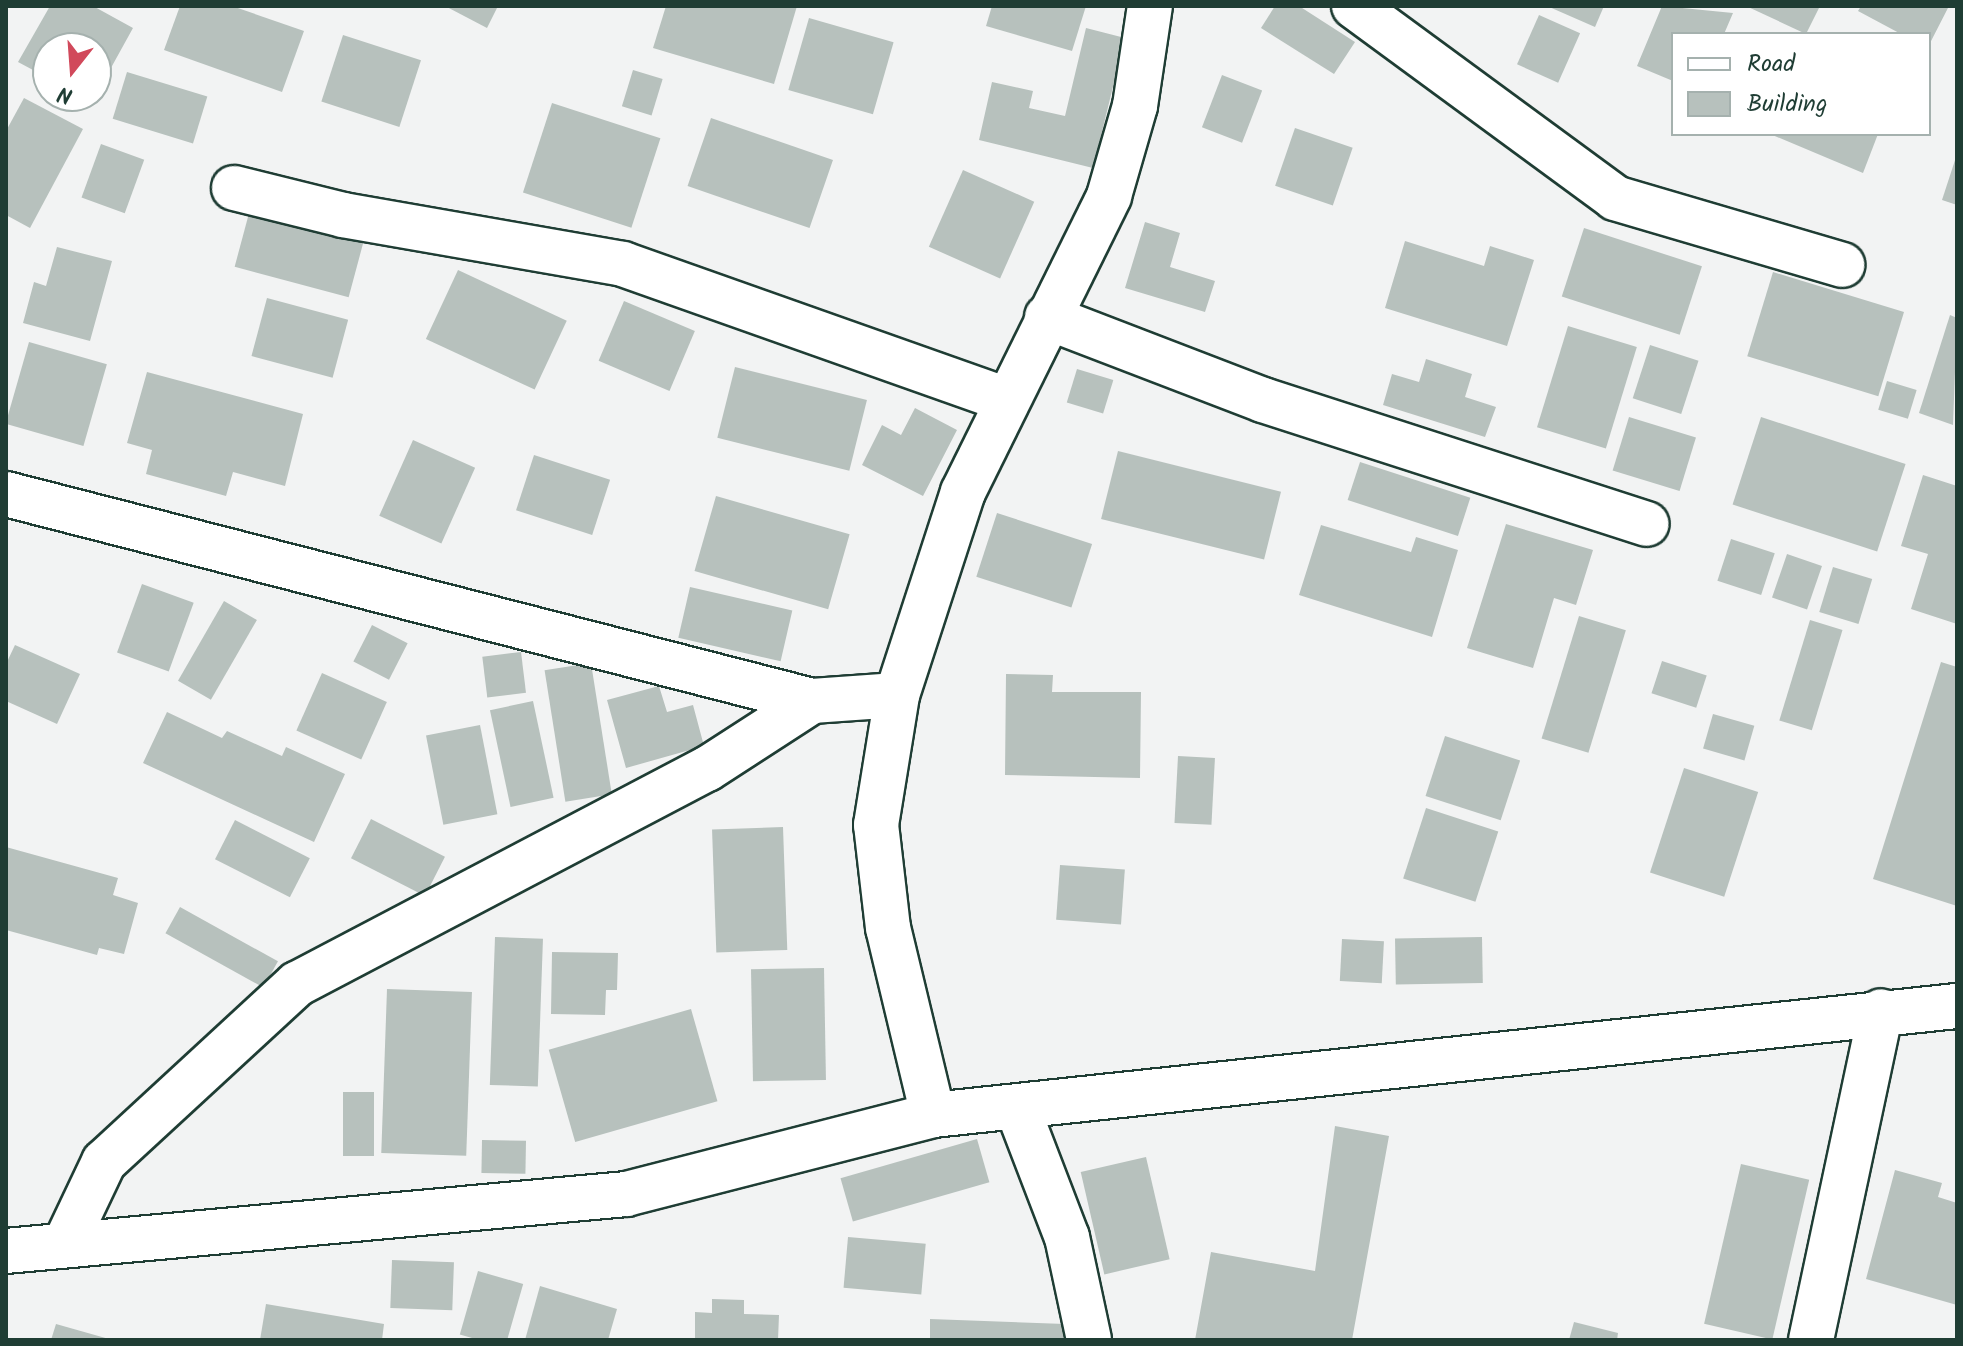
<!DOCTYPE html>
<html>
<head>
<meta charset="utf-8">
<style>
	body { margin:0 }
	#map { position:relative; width:1963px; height:1346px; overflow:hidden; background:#f2f3f3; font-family:Kalam,sans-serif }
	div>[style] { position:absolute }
	.building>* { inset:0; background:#b7c1bd; transform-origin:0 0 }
	.roads { filter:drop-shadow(2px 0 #1f3d34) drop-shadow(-2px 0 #1f3d34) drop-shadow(0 2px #1f3d34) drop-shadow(0 -2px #1f3d34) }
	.minor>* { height:44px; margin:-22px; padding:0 22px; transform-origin:22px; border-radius:22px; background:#fff }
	span { translate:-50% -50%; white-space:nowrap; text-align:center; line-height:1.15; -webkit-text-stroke:6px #fff; paint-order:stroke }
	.frame { position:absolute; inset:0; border:8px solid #1f3d34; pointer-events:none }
	.legend { position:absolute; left:1671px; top:32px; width:260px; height:104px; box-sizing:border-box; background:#fff; border:2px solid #a5b1ae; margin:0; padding:10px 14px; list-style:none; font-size:24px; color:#1f3d34 }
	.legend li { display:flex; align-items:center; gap:16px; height:40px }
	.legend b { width:40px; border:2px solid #a5b1ae }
	.north { position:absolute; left:32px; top:32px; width:80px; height:80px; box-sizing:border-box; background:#fff; border:2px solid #a5b1ae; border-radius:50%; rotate:197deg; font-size:22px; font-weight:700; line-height:32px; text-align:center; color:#1f3d34 }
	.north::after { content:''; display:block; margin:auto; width:28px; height:36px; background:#d1495b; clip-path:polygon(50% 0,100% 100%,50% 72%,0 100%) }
</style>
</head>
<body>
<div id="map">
	<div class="building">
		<i style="clip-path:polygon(50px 6px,93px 6px,133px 28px,96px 95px,96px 48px,48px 48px,48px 78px,18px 62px)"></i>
		<i style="clip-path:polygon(180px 6px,232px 6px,304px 31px,282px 92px,164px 50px)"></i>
		<i style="clip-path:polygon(445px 6px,498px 6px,487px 28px)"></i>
		<i style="clip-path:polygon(666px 6px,797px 6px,774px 84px,653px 48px)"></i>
		<i style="clip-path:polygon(992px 6px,1086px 6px,1072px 51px,986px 26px)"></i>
		<i style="clip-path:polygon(1275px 6px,1299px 6px,1355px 42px,1334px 74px,1261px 28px)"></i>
		<i style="clip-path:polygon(1547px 6px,1604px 6px,1595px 27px)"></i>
		<i style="clip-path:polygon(1662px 6px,1733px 13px,1724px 34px,1673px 34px,1673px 81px,1637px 66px)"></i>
		<i style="clip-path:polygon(1746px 6px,1820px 6px,1806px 34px)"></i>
		<i style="clip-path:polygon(1861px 6px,1949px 6px,1929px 45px,1929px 34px,1901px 34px,1858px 11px)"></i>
		<i style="left:1539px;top:15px;width:45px;height:54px;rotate:24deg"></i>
		<i style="left:809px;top:18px;width:88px;height:75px;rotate:16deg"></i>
		<i style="clip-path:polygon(1086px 28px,1125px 38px,1093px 168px,979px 140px,992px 82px,1033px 91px,1029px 108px,1065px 116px)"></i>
		<i style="left:343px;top:35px;width:82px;height:70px;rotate:18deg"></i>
		<i style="left:633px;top:70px;width:31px;height:38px;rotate:17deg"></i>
		<i style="left:127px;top:72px;width:84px;height:49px;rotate:17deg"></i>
		<i style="left:1222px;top:75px;width:43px;height:56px;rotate:21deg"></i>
		<i style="clip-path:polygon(24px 98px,83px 129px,30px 228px,6px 215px,6px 131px)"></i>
		<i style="left:552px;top:103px;width:114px;height:94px;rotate:18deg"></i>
		<i style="left:711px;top:118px;width:129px;height:72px;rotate:19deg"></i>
		<i style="left:1295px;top:128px;width:61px;height:61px;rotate:19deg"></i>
		<i style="clip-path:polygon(1770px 134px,1878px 134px,1863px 173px)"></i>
		<i style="left:101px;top:144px;width:46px;height:57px;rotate:20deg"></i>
		<i style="clip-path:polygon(1957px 154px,1957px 205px,1942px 200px)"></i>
		<i style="left:963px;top:170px;width:78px;height:84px;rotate:24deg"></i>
		<i style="left:252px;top:202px;width:118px;height:67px;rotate:15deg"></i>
		<i style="clip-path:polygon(1145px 222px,1180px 233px,1170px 267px,1215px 281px,1205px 312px,1125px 288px)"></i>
		<i style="left:1584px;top:228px;width:124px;height:72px;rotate:18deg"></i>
		<i style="clip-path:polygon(1405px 241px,1484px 266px,1490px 246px,1534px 260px,1507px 346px,1385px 308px)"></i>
		<i style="clip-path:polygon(57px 247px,112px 261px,90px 341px,23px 323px,34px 282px,46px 286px)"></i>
		<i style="left:458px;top:270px;width:120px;height:76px;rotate:25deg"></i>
		<i style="left:1773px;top:272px;width:137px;height:88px;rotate:17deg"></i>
		<i style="left:267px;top:298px;width:84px;height:60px;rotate:15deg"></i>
		<i style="left:624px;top:301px;width:77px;height:65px;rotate:23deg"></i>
		<i style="clip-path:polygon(1950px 315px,1957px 318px,1953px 425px,1919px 413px)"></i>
		<i style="left:1568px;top:326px;width:72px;height:106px;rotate:17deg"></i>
		<i style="left:29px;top:342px;width:81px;height:85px;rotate:16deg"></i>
		<i style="left:1650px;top:345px;width:51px;height:56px;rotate:18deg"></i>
		<i style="clip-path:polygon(1426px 359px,1472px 374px,1465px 397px,1496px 407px,1485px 437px,1383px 405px,1392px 374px,1419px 382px)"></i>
		<i style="left:735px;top:367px;width:136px;height:73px;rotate:14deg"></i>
		<i style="left:1077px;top:369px;width:38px;height:35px;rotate:17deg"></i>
		<i style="clip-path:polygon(147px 372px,303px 414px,285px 486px,233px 472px,226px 496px,146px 474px,152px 450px,127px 443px)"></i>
		<i style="left:1887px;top:381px;width:31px;height:30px;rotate:17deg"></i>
		<i style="clip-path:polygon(915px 408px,957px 430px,923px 496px,862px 465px,882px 425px,901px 435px)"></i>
		<i style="left:1629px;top:417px;width:70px;height:56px;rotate:17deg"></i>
		<i style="left:1761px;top:417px;width:152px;height:92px;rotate:18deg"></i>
		<i style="left:413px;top:440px;width:68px;height:83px;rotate:24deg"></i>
		<i style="left:1118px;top:451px;width:168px;height:70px;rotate:14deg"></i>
		<i style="left:534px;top:455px;width:80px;height:58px;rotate:18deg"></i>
		<i style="left:1360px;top:462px;width:116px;height:40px;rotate:18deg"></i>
		<i style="clip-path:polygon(1923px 475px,1957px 486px,1957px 624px,1911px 609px,1928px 554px,1901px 546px)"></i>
		<i style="left:716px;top:496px;width:139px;height:78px;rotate:16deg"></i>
		<i style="left:997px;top:513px;width:100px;height:67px;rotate:18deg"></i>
		<i style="clip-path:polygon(1506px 524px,1593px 550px,1576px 605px,1554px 598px,1533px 668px,1467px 648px)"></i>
		<i style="clip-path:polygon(1321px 525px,1411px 552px,1416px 537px,1458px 550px,1432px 637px,1299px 595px)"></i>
		<i style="left:1731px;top:539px;width:46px;height:44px;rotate:18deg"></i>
		<i style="left:1787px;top:554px;width:37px;height:46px;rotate:19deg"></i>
		<i style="left:1833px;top:567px;width:41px;height:47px;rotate:17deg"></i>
		<i style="left:142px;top:584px;width:55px;height:73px;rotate:20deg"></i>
		<i style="left:690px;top:587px;width:105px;height:52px;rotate:13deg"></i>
		<i style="left:224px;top:601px;width:38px;height:92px;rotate:30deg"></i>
		<i style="left:1579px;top:616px;width:49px;height:128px;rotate:17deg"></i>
		<i style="left:1810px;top:620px;width:34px;height:105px;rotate:17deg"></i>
		<i style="left:372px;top:625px;width:40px;height:41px;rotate:27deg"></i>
		<i style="clip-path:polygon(15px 645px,80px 674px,57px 724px,6px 701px,6px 664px)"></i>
		<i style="left:521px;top:652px;width:41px;height:39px;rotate:83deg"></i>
		<i style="left:1662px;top:661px;width:47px;height:34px;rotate:18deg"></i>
		<i style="clip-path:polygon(1941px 662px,1957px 667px,1957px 906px,1873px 879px)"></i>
		<i style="left:591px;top:663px;width:133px;height:47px;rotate:81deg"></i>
		<i style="left:322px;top:673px;width:71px;height:63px;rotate:24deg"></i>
		<i style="clip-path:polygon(1006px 674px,1053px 675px,1052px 692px,1141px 692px,1140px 778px,1005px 775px)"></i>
		<i style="clip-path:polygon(659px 686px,667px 712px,693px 705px,704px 746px,626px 768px,607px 700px)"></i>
		<i style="left:533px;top:701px;width:99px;height:44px;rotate:78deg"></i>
		<i style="clip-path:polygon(167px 712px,222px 738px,227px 731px,282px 756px,286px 747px,345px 774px,314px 842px,143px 763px)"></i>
		<i style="left:1713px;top:714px;width:43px;height:36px;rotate:16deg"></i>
		<i style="left:480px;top:725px;width:91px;height:55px;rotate:79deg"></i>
		<i style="left:1445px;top:736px;width:79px;height:63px;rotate:18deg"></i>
		<i style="left:1178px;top:756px;width:37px;height:67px;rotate:3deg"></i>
		<i style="left:1684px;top:768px;width:78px;height:110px;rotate:18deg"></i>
		<i style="left:1426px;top:808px;width:76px;height:74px;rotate:18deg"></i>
		<i style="left:371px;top:819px;width:83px;height:44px;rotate:27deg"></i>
		<i style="left:235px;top:820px;width:84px;height:44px;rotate:27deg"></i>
		<i style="left:783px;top:827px;width:123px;height:71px;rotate:88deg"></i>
		<i style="clip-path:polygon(6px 847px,118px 878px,113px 895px,138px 903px,124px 954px,99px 948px,97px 955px,6px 930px)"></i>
		<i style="left:1060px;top:865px;width:65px;height:55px;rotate:4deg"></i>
		<i style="left:180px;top:907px;width:112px;height:30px;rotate:29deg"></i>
		<i style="left:495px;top:937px;width:48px;height:148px;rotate:2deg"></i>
		<i style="left:1482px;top:937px;width:46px;height:87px;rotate:89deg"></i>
		<i style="left:1342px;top:939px;width:42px;height:42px;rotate:3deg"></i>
		<i style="clip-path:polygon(552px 952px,618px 953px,617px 990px,606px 990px,605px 1015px,551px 1014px)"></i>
		<i style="left:824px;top:968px;width:112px;height:73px;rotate:89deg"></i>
		<i style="left:387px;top:989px;width:85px;height:164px;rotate:2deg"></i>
		<i style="left:691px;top:1009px;width:96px;height:148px;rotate:74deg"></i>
		<i style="left:343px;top:1092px;width:31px;height:64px"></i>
		<i style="clip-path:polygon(1335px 1126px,1389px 1136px,1352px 1340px,1195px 1340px,1211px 1252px,1315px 1271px)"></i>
		<i style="left:977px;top:1139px;width:45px;height:142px;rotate:74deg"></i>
		<i style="left:482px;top:1140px;width:44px;height:33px;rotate:1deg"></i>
		<i style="left:1146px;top:1157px;width:105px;height:67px;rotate:77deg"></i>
		<i style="left:1741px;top:1164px;width:70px;height:164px;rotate:13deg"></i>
		<i style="clip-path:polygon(1895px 1170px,1942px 1183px,1938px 1197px,1957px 1203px,1957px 1305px,1866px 1279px)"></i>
		<i style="left:848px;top:1237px;width:78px;height:51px;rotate:5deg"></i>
		<i style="left:392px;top:1260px;width:62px;height:48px;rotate:2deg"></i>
		<i style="left:478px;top:1271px;width:47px;height:66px;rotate:16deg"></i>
		<i style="clip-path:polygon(540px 1286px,617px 1309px,608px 1340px,525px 1340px)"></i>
		<i style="clip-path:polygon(712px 1299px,744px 1300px,744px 1314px,779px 1315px,778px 1340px,695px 1340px,695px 1312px,712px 1313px)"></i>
		<i style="clip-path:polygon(266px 1304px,384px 1324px,382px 1340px,260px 1340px)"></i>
		<i style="clip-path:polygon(930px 1319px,1065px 1324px,1064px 1340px,930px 1340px)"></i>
		<i style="clip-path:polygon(1574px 1322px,1618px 1333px,1617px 1340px,1569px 1340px)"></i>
		<i style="clip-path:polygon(56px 1324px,109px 1339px,109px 1340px,51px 1340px)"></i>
	</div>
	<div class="roads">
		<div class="minor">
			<i style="left:1354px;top:6px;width:324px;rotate:36.3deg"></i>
			<i style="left:1615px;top:198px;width:237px;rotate:16.4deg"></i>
			<i style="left:234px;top:188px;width:112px;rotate:13.9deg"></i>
			<i style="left:343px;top:215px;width:284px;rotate:9.9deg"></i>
			<i style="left:623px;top:264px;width:407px;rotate:19.5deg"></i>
			<i style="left:1047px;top:317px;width:231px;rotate:21deg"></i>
			<i style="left:1263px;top:400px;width:403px;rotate:17.9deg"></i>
			<i style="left:6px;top:494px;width:832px;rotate:14.4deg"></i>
			<i style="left:1017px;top:1107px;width:139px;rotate:69deg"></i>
			<i style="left:1067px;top:1237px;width:105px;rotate:77.9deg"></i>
			<i style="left:933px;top:1115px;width:192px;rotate:-103.5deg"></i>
			<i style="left:888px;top:928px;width:104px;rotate:-96.6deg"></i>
			<i style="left:876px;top:825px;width:132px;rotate:-80.8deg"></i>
			<i style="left:897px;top:695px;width:213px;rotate:-72deg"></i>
			<i style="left:963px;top:492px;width:330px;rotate:-63.7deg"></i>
			<i style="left:1109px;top:196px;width:94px;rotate:-73.9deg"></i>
			<i style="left:1135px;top:106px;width:101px;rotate:-81.5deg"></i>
			<i style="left:65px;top:1244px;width:91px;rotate:-64.6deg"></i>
			<i style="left:104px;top:1162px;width:263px;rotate:-42.7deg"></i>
			<i style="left:297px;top:984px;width:463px;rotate:-27.7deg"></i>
			<i style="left:707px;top:769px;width:125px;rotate:-32.9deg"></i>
			<i style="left:812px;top:701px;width:85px;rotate:-4deg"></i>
			<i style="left:6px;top:1251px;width:623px;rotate:-5.25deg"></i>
			<i style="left:626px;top:1194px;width:317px;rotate:-14.4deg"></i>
			<i style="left:933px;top:1115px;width:1030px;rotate:-6.08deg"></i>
			<i style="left:1811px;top:1340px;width:336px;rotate:-78deg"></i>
		</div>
	</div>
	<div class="frame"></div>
	<ul class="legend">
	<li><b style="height:10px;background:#fff"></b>Road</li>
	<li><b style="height:22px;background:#b7c1bd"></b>Building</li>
	</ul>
	<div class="north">N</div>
</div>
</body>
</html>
